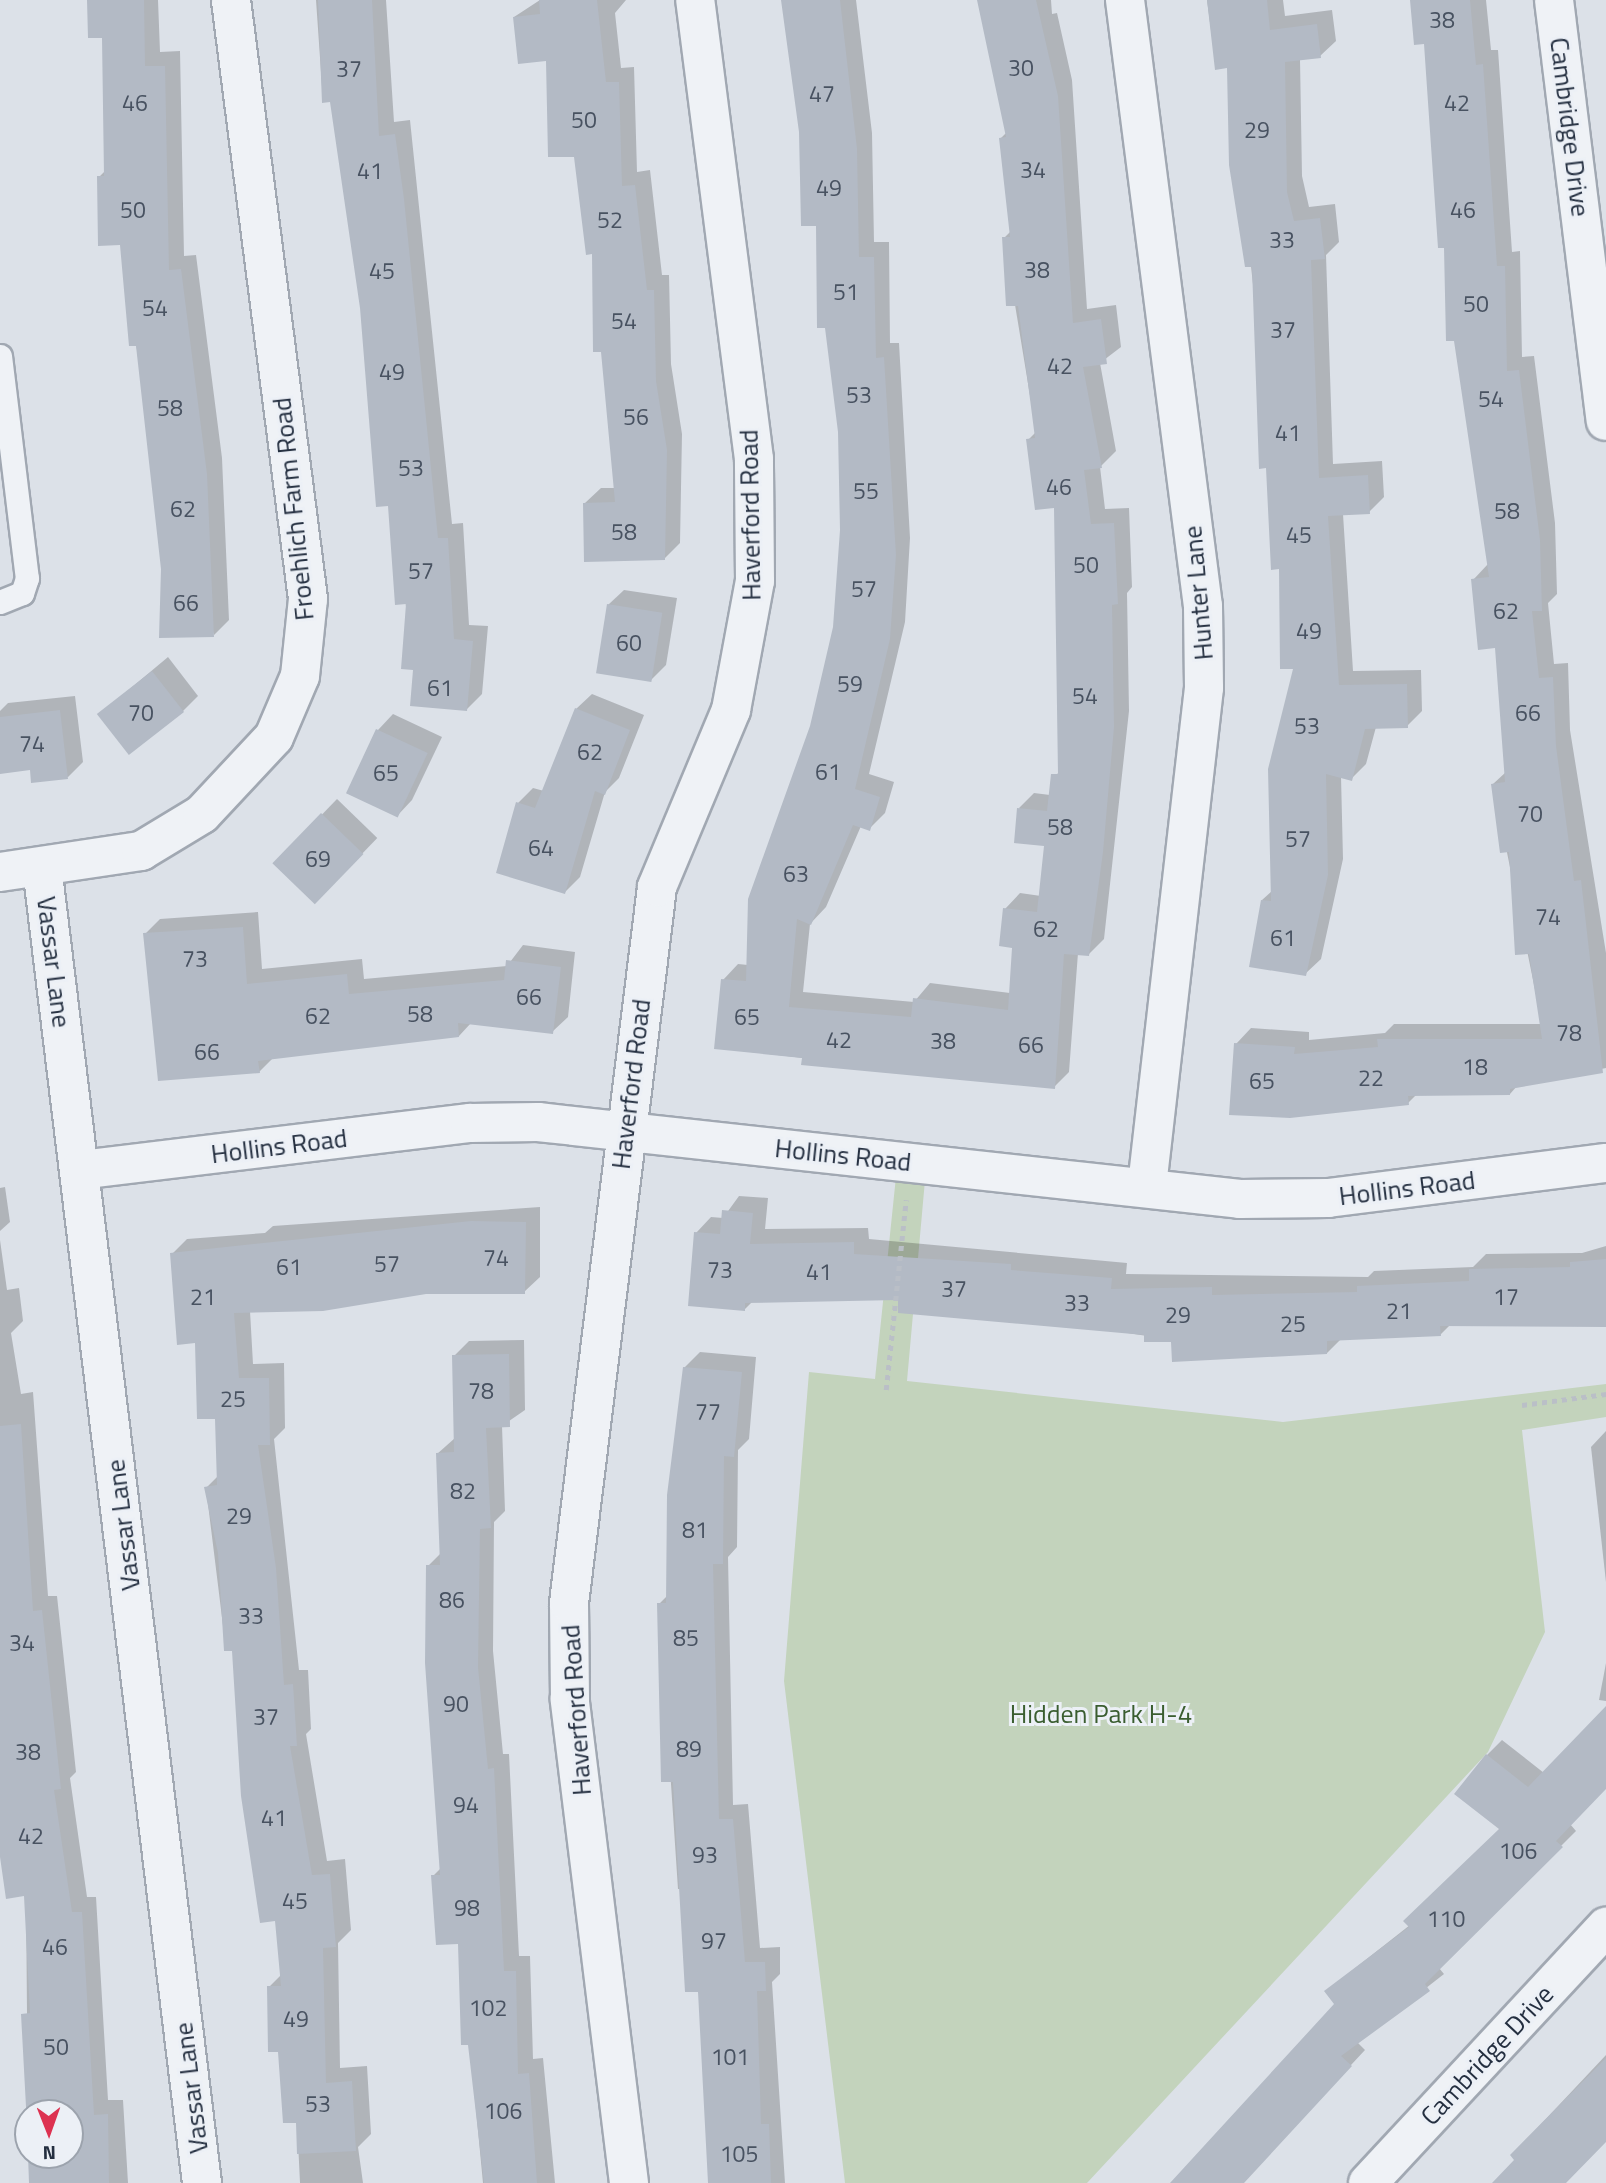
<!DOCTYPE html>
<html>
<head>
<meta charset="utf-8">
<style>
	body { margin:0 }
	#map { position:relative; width:1606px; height:2183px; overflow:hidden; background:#dce1e8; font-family:"Titillium Web",sans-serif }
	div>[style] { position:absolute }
	.green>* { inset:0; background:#c3d3bc }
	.shadow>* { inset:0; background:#0003; transform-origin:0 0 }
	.building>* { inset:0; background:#b3bac5; transform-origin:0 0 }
	.path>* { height:4.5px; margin-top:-2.25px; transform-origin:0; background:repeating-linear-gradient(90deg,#babfc7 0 5px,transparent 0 10px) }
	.roads { filter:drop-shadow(2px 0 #a1a8b2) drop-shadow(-2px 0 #a1a8b2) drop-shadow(0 2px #a1a8b2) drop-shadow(0 -2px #a1a8b2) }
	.lane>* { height:23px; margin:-11.5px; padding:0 11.5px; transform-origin:11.5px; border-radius:11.5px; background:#eff2f6 }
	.street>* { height:38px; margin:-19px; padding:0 19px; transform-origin:19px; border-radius:19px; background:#eff2f6 }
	span { translate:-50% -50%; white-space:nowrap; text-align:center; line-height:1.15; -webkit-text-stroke:6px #ecf0f6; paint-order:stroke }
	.number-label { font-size:23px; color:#485261 }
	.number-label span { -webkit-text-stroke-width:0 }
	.street-label { font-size:26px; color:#242f40 }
	.park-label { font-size:26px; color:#3a5d30 }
	.north { position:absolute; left:14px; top:2099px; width:70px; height:70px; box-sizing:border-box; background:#ecf0f6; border:2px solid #9ca3ad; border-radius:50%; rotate:179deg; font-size:19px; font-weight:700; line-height:28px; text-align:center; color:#242f40 }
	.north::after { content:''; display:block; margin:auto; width:24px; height:32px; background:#dd3251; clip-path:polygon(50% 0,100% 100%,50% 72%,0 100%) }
</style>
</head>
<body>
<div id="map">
	<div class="green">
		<i style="clip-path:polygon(897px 1167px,926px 1169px,907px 1381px,1283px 1422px,1606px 1384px,1606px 1417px,1522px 1430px,1545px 1632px,1488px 1752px,1087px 2183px,845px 2183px,784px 1681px,809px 1372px,875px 1379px)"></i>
	</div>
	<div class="shadow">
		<i style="clip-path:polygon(88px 0,158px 0,160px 52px,180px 51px,184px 256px,196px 255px,222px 458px,229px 620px,214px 635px,150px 443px,122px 243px,99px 177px,106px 170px,104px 36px)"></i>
		<i style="clip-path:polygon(316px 0,386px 0,394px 122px,410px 120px,452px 524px,463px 523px,469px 625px,488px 626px,482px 694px,467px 709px,415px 668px,332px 101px,323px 101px)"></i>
		<i style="clip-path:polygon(540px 0,626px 0,615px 13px,621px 68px,634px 67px,637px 172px,650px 170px,662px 275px,669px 275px,671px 364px,682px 434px,680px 543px,664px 559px,585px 503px,601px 488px,616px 488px,593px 252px,575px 155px,548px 59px,514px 17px)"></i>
		<i style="clip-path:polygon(784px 0,856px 0,872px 133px,874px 242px,889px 242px,890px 343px,899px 343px,910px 538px,905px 622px,869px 774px,894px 782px,885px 813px,869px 829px,861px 826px,826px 907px,810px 924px,803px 992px,914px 1002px,930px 983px,1010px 993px,1014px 946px,1005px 909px,1020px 893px,1041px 896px,1046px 845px,1019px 808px,1034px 793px,1050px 795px,1060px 767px,1056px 506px,1028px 440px,1036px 432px,1004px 238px,1011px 231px,1001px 138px,1007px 132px,980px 0,1051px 0,1052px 14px,1057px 13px,1072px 80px,1087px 309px,1116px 305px,1121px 347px,1100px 363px,1116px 451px,1100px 467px,1105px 509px,1129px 508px,1132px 587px,1127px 593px,1129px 711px,1104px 939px,1088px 955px,1078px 953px,1069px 1072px,1054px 1087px,716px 1048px,723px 980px,738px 964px,748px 965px,812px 727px,834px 628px,842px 530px,840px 432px,817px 224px)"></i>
		<i style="clip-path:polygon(1207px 0,1283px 0,1285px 16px,1332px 10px,1336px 41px,1320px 56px,1300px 59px,1302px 176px,1309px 207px,1335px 204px,1339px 242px,1326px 255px,1333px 464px,1382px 461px,1384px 497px,1369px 512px,1343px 514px,1353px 671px,1421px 670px,1422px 711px,1407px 726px,1376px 727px,1366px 764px,1351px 779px,1341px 776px,1343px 859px,1321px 959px,1305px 974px,1262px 900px,1272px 891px,1295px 667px,1229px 66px,1216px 68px)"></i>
		<i style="clip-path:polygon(1411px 0,1486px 0,1491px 50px,1498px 50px,1512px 252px,1520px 251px,1522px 357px,1534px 356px,1555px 523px,1557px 594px,1548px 603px,1554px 664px,1568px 663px,1570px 730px,1606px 953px,1606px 1068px,1517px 1086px,1510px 1094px,1417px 1094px,1408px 1103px,1236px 1044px,1251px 1028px,1309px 1032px,1309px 1040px,1385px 1033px,1394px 1024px,1542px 1024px,1493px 784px,1506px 772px,1497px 646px,1473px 580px,1488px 564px,1425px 42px)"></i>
		<i style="clip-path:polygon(624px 590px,677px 598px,666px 665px,651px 680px,608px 605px)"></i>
		<i style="clip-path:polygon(168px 657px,198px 696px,183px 711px,100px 714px)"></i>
		<i style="clip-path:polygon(592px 694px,644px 715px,619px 778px,605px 792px,580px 877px,565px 892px,518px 803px,533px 788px,544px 791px,576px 709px)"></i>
		<i style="clip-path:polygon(75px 696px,83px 762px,68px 777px,31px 768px,0 773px,0 711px,8px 703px)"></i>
		<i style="clip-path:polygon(393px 714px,442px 737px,412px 800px,397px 816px,347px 793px,378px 730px)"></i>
		<i style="left:337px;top:799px;width:56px;height:90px;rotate:44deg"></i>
		<i style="clip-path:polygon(258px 912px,262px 969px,362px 959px,364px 979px,507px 966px,523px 945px,575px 952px,568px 1017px,552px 1032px,471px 1023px,459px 1036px,273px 1058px,259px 1072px,145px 934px,160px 919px)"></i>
		<i style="clip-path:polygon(5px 1187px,10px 1222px,0 1231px,0 1188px)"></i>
		<i style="clip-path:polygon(739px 1196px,768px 1198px,765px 1229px,868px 1228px,869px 1239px,1127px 1263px,1126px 1274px,1368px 1277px,1374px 1271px,1473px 1267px,1486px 1254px,1582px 1253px,1606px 1246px,1606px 1323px,1451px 1324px,1440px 1335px,1341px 1339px,1327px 1353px,1173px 1340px,900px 1298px,753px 1301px,744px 1310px,696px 1233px,711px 1217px,723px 1218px)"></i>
		<i style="clip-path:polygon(540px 1207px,540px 1277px,524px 1292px,426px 1292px,250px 1311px,253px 1364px,284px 1363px,285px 1428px,274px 1439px,299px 1670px,308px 1670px,311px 1729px,306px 1734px,327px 1861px,345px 1859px,351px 1930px,338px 1943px,340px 2068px,367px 2066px,371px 2134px,358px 2147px,363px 2183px,300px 2183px,297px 2121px,269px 1987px,282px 1974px,277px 1919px,234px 1649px,226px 1650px,206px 1488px,218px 1476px,217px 1417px,172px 1254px,187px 1239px,265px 1233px,273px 1226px)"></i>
		<i style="clip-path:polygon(0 1240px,7px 1290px,19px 1288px,23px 1321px,11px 1333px,21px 1394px,33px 1392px,48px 1596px,57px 1596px,76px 1772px,70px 1778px,87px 1897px,96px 1897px,108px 2100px,123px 2100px,128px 2183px,30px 2183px,29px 2155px,70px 2155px,70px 2113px,28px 2113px,28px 2134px,26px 1894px,0 1840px)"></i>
		<i style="clip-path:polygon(524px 1340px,525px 1410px,502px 1426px,505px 1511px,494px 1522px,493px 1651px,503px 1754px,509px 1754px,519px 1956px,530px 1956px,533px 2059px,543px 2058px,555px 2183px,483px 2183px,460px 1942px,433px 1876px,441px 1868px,428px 1566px,442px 1552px,437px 1454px,455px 1438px,454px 1356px,469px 1341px)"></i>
		<i style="clip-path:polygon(700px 1352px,756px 1357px,749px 1439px,738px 1450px,737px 1547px,728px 1557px,733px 1805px,748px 1804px,760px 1948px,780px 1947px,780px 1974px,772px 1982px,785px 2183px,709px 2183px,700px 1990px,685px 1889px,678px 1889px,659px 1604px,668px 1595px,684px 1368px)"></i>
		<i style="clip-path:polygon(1606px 1431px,1606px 1582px,1591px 1447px)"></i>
		<i style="clip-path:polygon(1606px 1663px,1606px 1701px,1599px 1700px)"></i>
		<i style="clip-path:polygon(1606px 1716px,1606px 1787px,1570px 1824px,1576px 1831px,1439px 1968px,1444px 1974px,1357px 2042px,1365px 2050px,1241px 2183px,1174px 2183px,1336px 2004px,1326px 1991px,1410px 1925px,1501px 1829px,1487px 1755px,1502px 1740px,1544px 1773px)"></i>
		<i style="clip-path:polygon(1606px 2055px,1606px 2138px,1565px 2183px,1495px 2183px,1517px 2160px,1512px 2155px)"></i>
	</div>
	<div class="building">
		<i style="clip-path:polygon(87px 0,144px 0,145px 66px,165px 66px,169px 270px,181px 269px,207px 474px,214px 637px,159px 638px,161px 569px,136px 346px,129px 346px,120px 245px,98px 246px,97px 176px,104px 176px,102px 38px,88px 38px)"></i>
		<i style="clip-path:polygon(318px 0,372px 0,379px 136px,395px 134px,404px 199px,438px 538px,448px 538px,454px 639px,473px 641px,467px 711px,410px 706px,413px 670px,401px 669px,406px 604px,395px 605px,388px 506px,376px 507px,360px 308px,330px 102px,322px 103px)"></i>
		<i style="clip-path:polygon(539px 0,597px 0,606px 82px,619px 82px,622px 186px,635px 185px,647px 290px,654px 290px,656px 381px,667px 450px,665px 560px,584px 562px,583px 503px,615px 502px,601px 352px,593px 352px,592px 254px,586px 255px,574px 157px,548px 157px,546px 61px,518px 64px,513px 17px,540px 14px)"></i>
		<i style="clip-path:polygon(781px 0,840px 0,857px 149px,859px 257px,874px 257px,876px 358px,884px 357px,896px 555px,890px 639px,855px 789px,880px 797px,870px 831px,853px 825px,811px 925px,797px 919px,789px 1007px,911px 1017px,913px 998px,1008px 1010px,1012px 948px,999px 946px,1003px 908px,1037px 912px,1044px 846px,1014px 843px,1017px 808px,1047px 811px,1051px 774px,1058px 774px,1054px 508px,1035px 510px,1026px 439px,1035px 438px,1018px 306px,1006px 306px,1002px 237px,1010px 237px,999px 138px,1006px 137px,977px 0,1036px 0,1058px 96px,1073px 323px,1101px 319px,1107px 364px,1083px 367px,1102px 468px,1084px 470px,1091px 524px,1114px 523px,1118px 604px,1112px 605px,1114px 727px,1103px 852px,1089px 956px,1064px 954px,1055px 1089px,801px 1065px,802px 1058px,714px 1049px,721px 979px,746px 981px,748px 899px,810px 726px,833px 627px,840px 530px,838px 432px,825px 328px,817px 328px,816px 226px,801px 226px,799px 132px)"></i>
		<i style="clip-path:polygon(1207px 0,1267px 0,1270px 30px,1317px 24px,1321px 58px,1285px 62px,1287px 192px,1294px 221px,1320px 218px,1325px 259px,1311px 260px,1319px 478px,1368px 475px,1370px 514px,1328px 516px,1339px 685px,1407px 684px,1408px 728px,1365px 729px,1352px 781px,1326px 774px,1328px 875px,1306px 976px,1249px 967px,1261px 900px,1271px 901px,1268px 769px,1293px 669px,1280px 669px,1279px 569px,1271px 570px,1266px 468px,1259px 469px,1252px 267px,1245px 267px,1229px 165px,1227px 68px,1215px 70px)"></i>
		<i style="clip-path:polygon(1410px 0,1470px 0,1476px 65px,1483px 64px,1497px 266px,1505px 266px,1507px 371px,1519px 370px,1540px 540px,1542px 611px,1532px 611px,1539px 678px,1553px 677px,1556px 746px,1574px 881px,1581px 880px,1603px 1073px,1510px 1089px,1510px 1095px,1408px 1096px,1409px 1105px,1290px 1118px,1229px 1115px,1234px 1043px,1295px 1047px,1294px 1054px,1378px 1047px,1377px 1039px,1542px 1039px,1529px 954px,1515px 955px,1509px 852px,1500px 853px,1491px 784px,1505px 782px,1495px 648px,1478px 650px,1471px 579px,1489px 577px,1454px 341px,1446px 341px,1444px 248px,1438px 248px,1424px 44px,1414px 45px)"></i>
		<i style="left:607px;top:604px;width:56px;height:70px;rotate:9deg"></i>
		<i style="left:152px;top:671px;width:52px;height:70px;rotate:52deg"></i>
		<i style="clip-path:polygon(575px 708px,630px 730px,605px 795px,595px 791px,565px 894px,496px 873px,516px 802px,535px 808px)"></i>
		<i style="clip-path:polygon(60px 710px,68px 779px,31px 783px,30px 770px,0 774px,0 717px)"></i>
		<i style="left:376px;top:729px;width:57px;height:71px;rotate:25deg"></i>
		<i style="left:321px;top:813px;width:59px;height:70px;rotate:44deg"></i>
		<i style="clip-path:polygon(243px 927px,247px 984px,347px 974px,349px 994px,504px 980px,506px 960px,561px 967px,553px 1034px,458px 1023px,459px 1037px,258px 1061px,260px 1073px,158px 1081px,143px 933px)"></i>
		<i style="clip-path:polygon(722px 1210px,753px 1213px,750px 1244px,854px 1242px,854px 1254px,1011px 1264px,1011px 1270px,1112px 1278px,1111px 1289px,1212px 1287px,1212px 1295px,1357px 1292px,1357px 1286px,1469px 1281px,1469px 1269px,1570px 1267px,1570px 1262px,1606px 1259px,1606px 1327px,1440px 1326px,1441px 1336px,1327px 1341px,1327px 1354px,1172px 1362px,1171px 1342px,1144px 1342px,1144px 1335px,898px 1313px,898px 1300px,745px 1303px,745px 1311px,688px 1306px,694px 1232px,720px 1234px)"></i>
		<i style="clip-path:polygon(471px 1221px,526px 1222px,525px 1294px,426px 1294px,323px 1311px,234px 1313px,239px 1378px,269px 1378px,270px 1445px,258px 1445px,276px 1568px,284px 1685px,293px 1684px,297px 1746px,290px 1746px,312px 1875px,330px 1874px,336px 1947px,323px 1948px,326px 2083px,352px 2081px,356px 2151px,297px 2154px,296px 2123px,283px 2123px,278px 2052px,268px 2052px,267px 1986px,281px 1986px,275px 1921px,260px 1923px,241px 1796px,232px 1651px,224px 1651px,218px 1553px,204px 1487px,217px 1485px,215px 1419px,197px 1419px,195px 1343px,177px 1345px,170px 1253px)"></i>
		<i style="clip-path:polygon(509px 1354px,510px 1427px,486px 1428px,491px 1528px,480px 1529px,478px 1667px,488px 1769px,494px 1768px,504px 1971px,516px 1971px,518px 2074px,529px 2073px,537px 2183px,484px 2183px,468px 2045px,461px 2045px,458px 1944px,436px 1945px,431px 1875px,440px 1875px,425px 1663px,426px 1565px,440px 1565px,436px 1453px,454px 1452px,452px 1355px)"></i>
		<i style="clip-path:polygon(683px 1367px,742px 1372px,734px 1457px,724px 1456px,723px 1564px,713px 1564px,719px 1819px,733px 1819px,745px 1962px,765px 1962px,766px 1991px,757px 1991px,761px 2124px,769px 2124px,771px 2183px,708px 2183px,698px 1992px,685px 1992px,673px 1782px,661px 1782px,657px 1603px,666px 1603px,667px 1495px)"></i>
		<i style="clip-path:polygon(21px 1424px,33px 1611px,42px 1610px,61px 1789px,54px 1790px,72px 1912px,82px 1912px,94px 2115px,108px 2114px,109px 2183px,29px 2183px,28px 2155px,70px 2155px,70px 2113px,28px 2113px,28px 2144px,21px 2014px,30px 2013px,24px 1896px,6px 1899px,0 1857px,0 1426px)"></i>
		<i style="clip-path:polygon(1606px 1706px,1606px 1789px,1556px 1841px,1563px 1847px,1425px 1984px,1430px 1991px,1341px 2056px,1352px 2066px,1244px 2183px,1170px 2183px,1334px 2004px,1324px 1991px,1409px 1927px,1403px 1921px,1499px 1829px,1454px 1794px,1486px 1754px,1528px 1787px)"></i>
		<i style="clip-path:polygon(1606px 2058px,1606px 2142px,1566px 2183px,1492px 2183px,1514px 2160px,1510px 2155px)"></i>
	</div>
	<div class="path">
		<i style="left:886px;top:1390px;width:191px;rotate:-84deg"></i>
		<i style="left:1522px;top:1405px;width:85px;rotate:-7.5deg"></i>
	</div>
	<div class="roads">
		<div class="lane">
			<i style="left:0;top:356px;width:224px;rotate:83.1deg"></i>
			<i style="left:27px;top:578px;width:16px;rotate:108deg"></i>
			<i style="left:22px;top:593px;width:24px;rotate:158deg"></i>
		</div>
		<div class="street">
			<i style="left:1125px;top:0;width:611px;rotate:82.67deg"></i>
			<i style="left:1203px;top:606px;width:82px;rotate:89.3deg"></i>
			<i style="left:1204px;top:688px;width:501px;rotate:96.53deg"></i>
			<i style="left:1554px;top:0;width:424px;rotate:83deg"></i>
			<i style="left:42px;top:867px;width:1326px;rotate:83.07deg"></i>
			<i style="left:0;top:872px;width:143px;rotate:-8.5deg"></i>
			<i style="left:141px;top:851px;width:71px;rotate:-31.2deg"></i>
			<i style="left:202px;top:814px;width:105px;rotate:-46.9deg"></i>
			<i style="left:274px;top:737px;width:66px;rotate:-66.9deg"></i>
			<i style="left:300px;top:676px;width:77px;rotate:-84.1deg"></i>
			<i style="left:308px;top:599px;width:604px;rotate:-97.33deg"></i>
			<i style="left:80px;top:1170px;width:393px;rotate:-6.9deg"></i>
			<i style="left:470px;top:1123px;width:68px;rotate:-0.8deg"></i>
			<i style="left:538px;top:1122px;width:706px;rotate:6.26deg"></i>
			<i style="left:1240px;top:1199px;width:88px;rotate:-0.7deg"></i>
			<i style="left:1328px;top:1198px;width:280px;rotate:-7.2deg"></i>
			<i style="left:629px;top:2183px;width:488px;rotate:-97deg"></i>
			<i style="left:570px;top:1699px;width:96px;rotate:-90.6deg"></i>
			<i style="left:569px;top:1603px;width:721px;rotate:-82.99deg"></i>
			<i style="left:657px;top:887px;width:192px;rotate:-67.3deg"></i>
			<i style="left:731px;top:710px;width:131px;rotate:-79.5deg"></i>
			<i style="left:755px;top:581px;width:122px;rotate:-90.5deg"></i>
			<i style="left:754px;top:459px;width:463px;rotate:-97.3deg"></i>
			<i style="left:1368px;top:2183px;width:350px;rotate:-47.1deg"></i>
		</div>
	</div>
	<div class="number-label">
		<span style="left:1442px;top:20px">38</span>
		<span style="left:1021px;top:68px">30</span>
		<span style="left:349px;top:69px">37</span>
		<span style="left:822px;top:94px">47</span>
		<span style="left:135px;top:103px">46</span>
		<span style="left:1457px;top:103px">42</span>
		<span style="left:584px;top:120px">50</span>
		<span style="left:1257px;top:130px">29</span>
		<span style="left:1033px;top:170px">34</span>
		<span style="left:370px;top:171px">41</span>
		<span style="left:829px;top:188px">49</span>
		<span style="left:133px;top:210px">50</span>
		<span style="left:1463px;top:210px">46</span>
		<span style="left:610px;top:220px">52</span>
		<span style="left:1282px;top:240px">33</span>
		<span style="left:1037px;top:270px">38</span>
		<span style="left:382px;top:271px">45</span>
		<span style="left:846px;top:292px">51</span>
		<span style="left:1476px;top:304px">50</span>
		<span style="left:155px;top:308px">54</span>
		<span style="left:624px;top:321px">54</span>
		<span style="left:1283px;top:330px">37</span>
		<span style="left:1060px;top:366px">42</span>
		<span style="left:392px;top:372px">49</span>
		<span style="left:859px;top:395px">53</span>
		<span style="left:1491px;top:399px">54</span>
		<span style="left:170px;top:408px">58</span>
		<span style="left:636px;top:417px">56</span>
		<span style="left:1288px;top:433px">41</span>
		<span style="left:411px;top:468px">53</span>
		<span style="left:1059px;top:487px">46</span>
		<span style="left:866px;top:491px">55</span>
		<span style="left:183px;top:509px">62</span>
		<span style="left:1507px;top:511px">58</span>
		<span style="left:624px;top:532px">58</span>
		<span style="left:1299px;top:535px">45</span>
		<span style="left:1086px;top:565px">50</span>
		<span style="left:421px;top:571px">57</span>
		<span style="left:864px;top:589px">57</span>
		<span style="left:186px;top:603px">66</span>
		<span style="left:1506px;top:611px">62</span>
		<span style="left:1309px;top:631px">49</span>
		<span style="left:629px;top:643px">60</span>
		<span style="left:850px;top:684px">59</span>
		<span style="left:440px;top:688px">61</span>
		<span style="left:1085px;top:696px">54</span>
		<span style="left:141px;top:713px">70</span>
		<span style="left:1528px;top:713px">66</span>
		<span style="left:1307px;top:726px">53</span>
		<span style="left:32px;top:744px">74</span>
		<span style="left:590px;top:752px">62</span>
		<span style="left:828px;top:772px">61</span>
		<span style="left:386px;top:773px">65</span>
		<span style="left:1530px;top:814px">70</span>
		<span style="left:1060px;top:827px">58</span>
		<span style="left:1298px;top:839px">57</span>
		<span style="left:541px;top:848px">64</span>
		<span style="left:318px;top:859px">69</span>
		<span style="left:796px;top:874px">63</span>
		<span style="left:1548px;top:917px">74</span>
		<span style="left:1046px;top:929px">62</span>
		<span style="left:1283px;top:938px">61</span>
		<span style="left:195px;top:959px">73</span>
		<span style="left:529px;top:997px">66</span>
		<span style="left:420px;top:1014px">58</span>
		<span style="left:318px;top:1016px">62</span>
		<span style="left:747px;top:1017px">65</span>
		<span style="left:1569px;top:1033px">78</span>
		<span style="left:839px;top:1040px">42</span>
		<span style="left:943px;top:1041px">38</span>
		<span style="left:1031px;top:1045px">66</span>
		<span style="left:207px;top:1052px">66</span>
		<span style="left:1475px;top:1067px">18</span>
		<span style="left:1371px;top:1078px">22</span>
		<span style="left:1262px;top:1081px">65</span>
		<span style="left:496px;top:1258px">74</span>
		<span style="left:387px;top:1264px">57</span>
		<span style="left:289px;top:1267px">61</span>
		<span style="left:720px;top:1270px">73</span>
		<span style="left:819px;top:1272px">41</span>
		<span style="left:954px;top:1289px">37</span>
		<span style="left:203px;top:1297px">21</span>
		<span style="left:1506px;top:1297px">17</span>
		<span style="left:1077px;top:1303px">33</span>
		<span style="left:1399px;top:1311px">21</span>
		<span style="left:1178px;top:1315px">29</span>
		<span style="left:1293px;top:1324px">25</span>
		<span style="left:481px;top:1391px">78</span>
		<span style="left:233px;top:1399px">25</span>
		<span style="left:708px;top:1412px">77</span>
		<span style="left:463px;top:1491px">82</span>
		<span style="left:239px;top:1516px">29</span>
		<span style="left:695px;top:1530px">81</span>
		<span style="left:452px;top:1600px">86</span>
		<span style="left:251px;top:1616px">33</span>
		<span style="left:686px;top:1638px">85</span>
		<span style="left:22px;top:1643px">34</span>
		<span style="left:456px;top:1704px">90</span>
		<span style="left:266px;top:1717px">37</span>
		<span style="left:689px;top:1749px">89</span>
		<span style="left:28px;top:1752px">38</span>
		<span style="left:466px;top:1805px">94</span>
		<span style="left:274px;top:1818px">41</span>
		<span style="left:31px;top:1836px">42</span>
		<span style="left:1518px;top:1851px">106</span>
		<span style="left:705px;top:1855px">93</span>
		<span style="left:295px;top:1901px">45</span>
		<span style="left:467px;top:1908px">98</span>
		<span style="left:1446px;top:1919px">110</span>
		<span style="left:714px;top:1941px">97</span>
		<span style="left:55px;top:1947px">46</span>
		<span style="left:488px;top:2008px">102</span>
		<span style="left:296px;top:2019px">49</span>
		<span style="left:56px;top:2047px">50</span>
		<span style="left:730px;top:2057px">101</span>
		<span style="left:318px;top:2104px">53</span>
		<span style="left:503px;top:2111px">106</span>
		<span style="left:739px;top:2154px">105</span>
	</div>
	<div class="street-label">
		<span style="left:1570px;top:127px;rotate:83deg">Cambridge Drive</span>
		<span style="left:293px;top:509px;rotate:-96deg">Froehlich Farm Road</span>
		<span style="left:750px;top:515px;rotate:-91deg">Haverford Road</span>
		<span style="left:1198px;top:593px;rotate:-95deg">Hunter Lane</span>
		<span style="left:54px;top:962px;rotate:83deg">Vassar Lane</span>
		<span style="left:631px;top:1084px;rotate:-83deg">Haverford Road</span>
		<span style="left:279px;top:1146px;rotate:-7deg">Hollins Road</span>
		<span style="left:843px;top:1155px;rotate:6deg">Hollins Road</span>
		<span style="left:1407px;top:1188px;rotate:-7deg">Hollins Road</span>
		<span style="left:123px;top:1525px;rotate:-97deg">Vassar Lane</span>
		<span style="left:576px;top:1710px;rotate:-94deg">Haverford Road</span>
		<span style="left:1487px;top:2055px;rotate:-47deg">Cambridge Drive</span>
		<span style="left:191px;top:2088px;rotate:-97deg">Vassar Lane</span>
	</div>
	<div class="park-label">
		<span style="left:1101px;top:1714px">Hidden Park H-4</span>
	</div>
	<div class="north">N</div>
</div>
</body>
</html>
